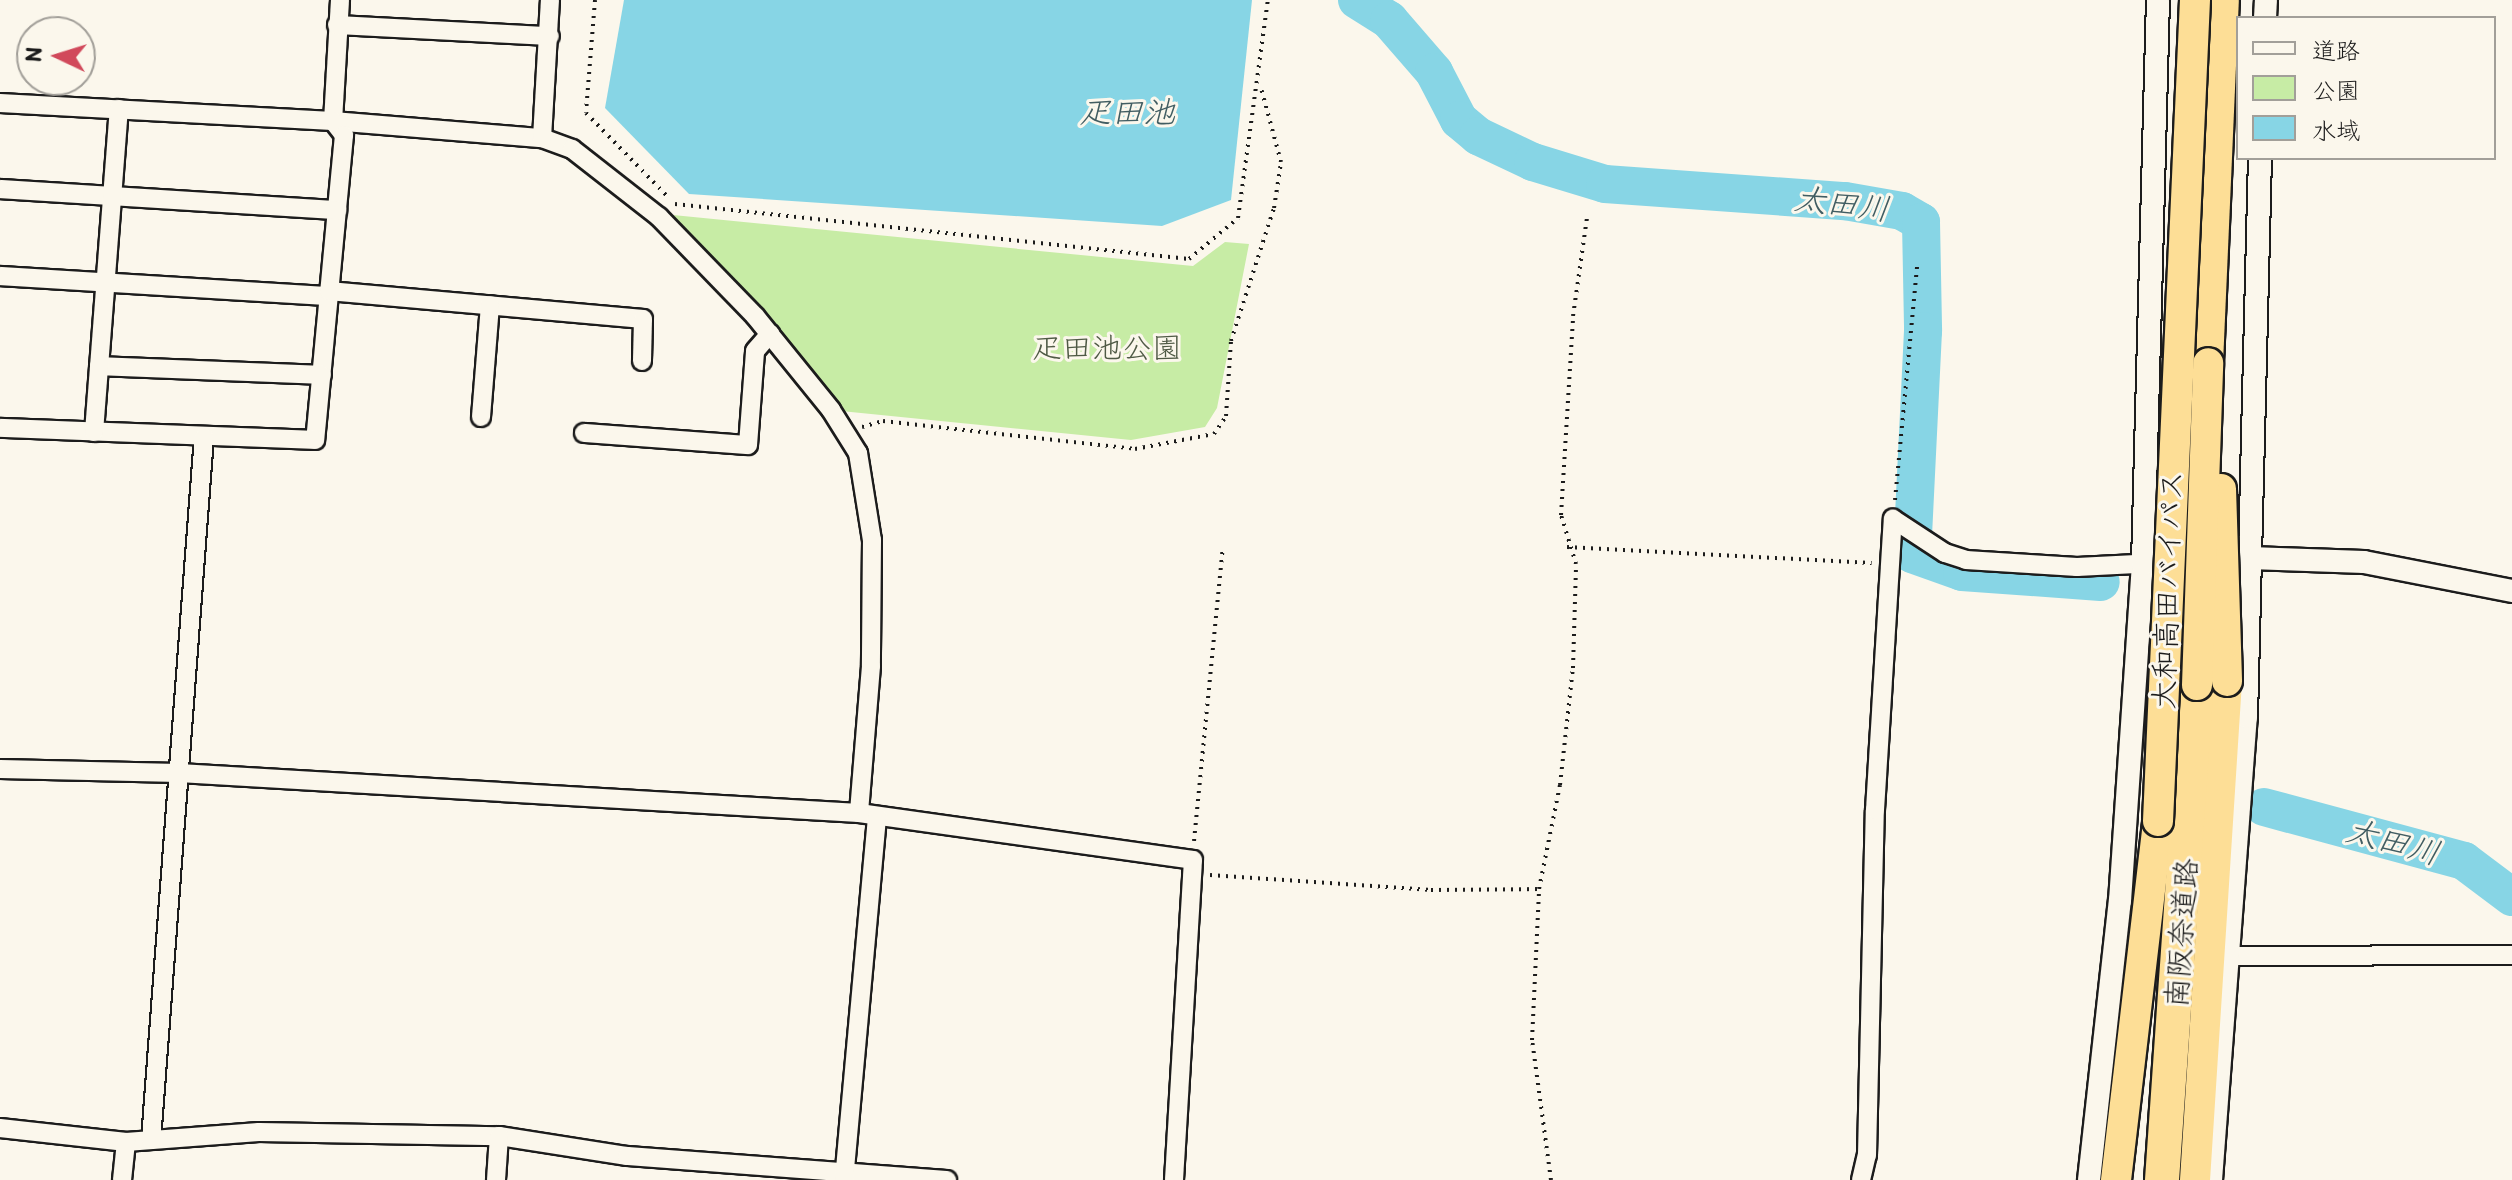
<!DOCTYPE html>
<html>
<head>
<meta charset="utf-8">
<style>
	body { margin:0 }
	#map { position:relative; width:2512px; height:1180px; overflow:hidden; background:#fbf7ec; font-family:Itim,"Klee One",sans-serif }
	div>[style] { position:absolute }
	.green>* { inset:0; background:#c7eca5 }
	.water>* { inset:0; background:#87d5e5 }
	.river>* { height:38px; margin:-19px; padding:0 19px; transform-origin:19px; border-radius:19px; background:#87d5e5 }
	.path>* { height:4px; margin-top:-2px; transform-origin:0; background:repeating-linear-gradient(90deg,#1c1c1c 0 2px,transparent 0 8px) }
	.roads { filter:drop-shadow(2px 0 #1c1c1c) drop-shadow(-2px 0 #1c1c1c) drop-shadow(0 2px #1c1c1c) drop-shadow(0 -2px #1c1c1c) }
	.minor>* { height:18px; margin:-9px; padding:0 9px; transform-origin:9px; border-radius:9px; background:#fbf7ec }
	.tertiary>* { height:22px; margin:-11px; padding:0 11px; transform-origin:11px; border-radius:11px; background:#fbf7ec }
	.trunk>* { height:30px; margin:-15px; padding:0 15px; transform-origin:15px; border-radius:15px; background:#fdde96 }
	.motorway>* { height:34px; margin:-17px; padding:0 17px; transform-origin:17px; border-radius:17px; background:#fdde96 }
	.bridges { filter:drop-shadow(2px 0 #1c1c1c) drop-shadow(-2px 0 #1c1c1c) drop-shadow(0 2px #1c1c1c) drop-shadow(0 -2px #1c1c1c) }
	.trunk-bridge>* { height:30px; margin:-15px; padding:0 15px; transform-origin:15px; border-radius:15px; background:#fdde96 }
	span { translate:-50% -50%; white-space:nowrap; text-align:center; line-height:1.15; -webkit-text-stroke:6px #fbf7ec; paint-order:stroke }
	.park-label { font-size:30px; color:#4f5a45 }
	.street-label { font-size:30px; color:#1c1c1c }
	.water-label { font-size:32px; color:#415d62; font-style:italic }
	.legend { position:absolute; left:2236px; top:16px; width:260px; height:144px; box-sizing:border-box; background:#fbf7ec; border:2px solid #a29f99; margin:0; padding:10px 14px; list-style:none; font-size:24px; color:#1c1c1c }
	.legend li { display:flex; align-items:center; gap:16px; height:40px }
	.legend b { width:40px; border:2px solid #a29f99 }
	.north { position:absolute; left:16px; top:16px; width:80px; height:80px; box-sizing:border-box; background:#fbf7ec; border:2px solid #a29f99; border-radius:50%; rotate:274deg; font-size:22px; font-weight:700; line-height:32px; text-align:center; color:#1c1c1c }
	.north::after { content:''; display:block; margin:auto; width:28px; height:36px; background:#d1495b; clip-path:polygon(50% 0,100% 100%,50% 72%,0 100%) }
</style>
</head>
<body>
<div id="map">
	<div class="green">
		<i style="clip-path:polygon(673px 215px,1193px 266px,1225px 242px,1249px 244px,1217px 408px,1205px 427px,1131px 440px,841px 411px)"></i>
	</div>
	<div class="water">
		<i style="clip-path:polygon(624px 0,1252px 0,1231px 200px,1162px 226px,689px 194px,605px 108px)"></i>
	</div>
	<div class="river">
		<i style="left:1357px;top:0;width:38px;rotate:32deg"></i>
		<i style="left:1389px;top:20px;width:69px;rotate:49.1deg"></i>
		<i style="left:1434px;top:72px;width:54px;rotate:62.5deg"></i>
		<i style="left:1459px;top:120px;width:25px;rotate:40deg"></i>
		<i style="left:1478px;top:136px;width:61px;rotate:25.3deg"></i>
		<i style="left:1533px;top:162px;width:75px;rotate:17deg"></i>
		<i style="left:1605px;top:184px;width:241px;rotate:4.1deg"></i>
		<i style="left:1845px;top:201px;width:58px;rotate:10deg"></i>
		<i style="left:1902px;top:211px;width:22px;rotate:30deg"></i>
		<i style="left:1921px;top:222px;width:109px;rotate:88.9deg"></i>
		<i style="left:1923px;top:331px;width:223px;rotate:92.8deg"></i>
		<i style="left:1912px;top:554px;width:53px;rotate:19.8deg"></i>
		<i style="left:1962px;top:572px;width:139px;rotate:4.1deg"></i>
		<i style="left:2264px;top:807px;width:207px;rotate:15.1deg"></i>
		<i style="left:2464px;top:861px;width:60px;rotate:36.9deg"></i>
	</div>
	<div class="path">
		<i style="left:595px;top:0;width:113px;rotate:94.6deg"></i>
		<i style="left:586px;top:113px;width:119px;rotate:45.7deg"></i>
		<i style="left:675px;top:204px;width:517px;rotate:6.11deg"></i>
		<i style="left:1189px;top:259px;width:64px;rotate:-39.9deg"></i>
		<i style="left:1238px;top:218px;width:220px;rotate:-82.2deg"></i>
		<i style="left:862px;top:427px;width:22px;rotate:-16deg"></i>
		<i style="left:883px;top:421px;width:254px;rotate:6.3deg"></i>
		<i style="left:1135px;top:449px;width:80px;rotate:-10.8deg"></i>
		<i style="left:1214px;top:434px;width:22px;rotate:-56deg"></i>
		<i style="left:1226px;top:416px;width:75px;rotate:-86.2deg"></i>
		<i style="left:1231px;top:341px;width:140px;rotate:-72.1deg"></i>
		<i style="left:1274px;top:208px;width:47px;rotate:-81.3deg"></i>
		<i style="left:1281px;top:162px;width:77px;rotate:-105.1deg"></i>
		<i style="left:1895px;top:500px;width:235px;rotate:-84.6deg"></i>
		<i style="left:1567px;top:547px;width:305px;rotate:3deg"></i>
		<i style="left:1194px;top:841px;width:295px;rotate:-84.4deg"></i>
		<i style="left:1210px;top:875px;width:222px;rotate:3.9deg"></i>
		<i style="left:1431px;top:890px;width:108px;rotate:-0.5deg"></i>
		<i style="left:1551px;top:1180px;width:141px;rotate:-97.7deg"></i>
		<i style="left:1532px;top:1040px;width:151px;rotate:-87.3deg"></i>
		<i style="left:1539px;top:889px;width:106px;rotate:-78.6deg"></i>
		<i style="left:1560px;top:785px;width:118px;rotate:-83.7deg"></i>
		<i style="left:1573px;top:668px;width:104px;rotate:-88.3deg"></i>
		<i style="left:1576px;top:564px;width:51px;rotate:-107deg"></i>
		<i style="left:1561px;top:515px;width:199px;rotate:-86.5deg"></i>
		<i style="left:1573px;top:316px;width:99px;rotate:-81.9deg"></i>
	</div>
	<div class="roads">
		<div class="minor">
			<i style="left:340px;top:0;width:121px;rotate:93.3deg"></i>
			<i style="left:333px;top:121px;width:210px;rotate:4.7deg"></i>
			<i style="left:542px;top:138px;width:32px;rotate:20deg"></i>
			<i style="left:572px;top:149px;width:110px;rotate:38deg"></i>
			<i style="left:659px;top:217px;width:138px;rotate:45.9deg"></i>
			<i style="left:755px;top:316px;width:121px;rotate:51deg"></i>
			<i style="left:831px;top:410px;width:51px;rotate:57.9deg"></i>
			<i style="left:858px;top:453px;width:88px;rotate:80.9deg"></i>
			<i style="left:872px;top:540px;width:126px;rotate:90.5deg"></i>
			<i style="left:871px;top:666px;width:147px;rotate:94.7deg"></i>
			<i style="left:337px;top:25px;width:213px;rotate:3deg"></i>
			<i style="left:0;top:103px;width:333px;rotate:3.1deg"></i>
			<i style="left:333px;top:121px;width:18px;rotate:52deg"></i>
			<i style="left:344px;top:135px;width:306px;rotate:95.4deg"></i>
			<i style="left:315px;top:440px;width:315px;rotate:-177.8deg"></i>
			<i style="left:542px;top:138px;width:138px;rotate:-86.7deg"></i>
			<i style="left:0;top:189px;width:338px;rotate:3.6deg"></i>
			<i style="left:0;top:276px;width:330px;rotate:3.5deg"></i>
			<i style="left:329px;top:291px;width:315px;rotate:5.1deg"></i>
			<i style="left:643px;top:319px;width:42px;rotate:91.4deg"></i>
			<i style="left:99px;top:366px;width:223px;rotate:2.3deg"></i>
			<i style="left:481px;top:417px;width:112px;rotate:-85.4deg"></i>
			<i style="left:94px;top:432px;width:324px;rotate:-85.6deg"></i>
			<i style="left:584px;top:433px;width:164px;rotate:4.2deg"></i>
			<i style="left:748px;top:445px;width:94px;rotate:-85.7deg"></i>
			<i style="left:755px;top:351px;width:23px;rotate:-49deg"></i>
			<i style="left:0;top:769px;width:179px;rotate:1.3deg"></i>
			<i style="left:179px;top:773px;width:681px;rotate:3.37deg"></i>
			<i style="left:859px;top:813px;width:337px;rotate:8deg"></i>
			<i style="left:1193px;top:860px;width:321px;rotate:93.4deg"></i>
			<i style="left:2230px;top:956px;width:282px;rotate:-0.2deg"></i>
			<i style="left:0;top:1128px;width:127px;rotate:6.3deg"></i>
			<i style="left:126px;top:1142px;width:133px;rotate:-4.3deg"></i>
			<i style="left:259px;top:1132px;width:240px;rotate:1deg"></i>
			<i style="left:499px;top:1136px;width:130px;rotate:8.9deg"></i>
			<i style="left:627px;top:1156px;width:321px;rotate:4.3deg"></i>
			<i style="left:151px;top:1140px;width:705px;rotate:-85.69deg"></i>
			<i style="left:122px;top:1180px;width:38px;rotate:-84deg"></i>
			<i style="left:496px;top:1180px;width:44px;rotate:-86.1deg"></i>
			<i style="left:844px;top:1180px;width:365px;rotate:-84.8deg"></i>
			<i style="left:1861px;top:1180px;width:26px;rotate:-77deg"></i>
			<i style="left:1867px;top:1155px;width:345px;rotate:-88.7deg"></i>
			<i style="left:1875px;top:810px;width:292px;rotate:-86.5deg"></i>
			<i style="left:1893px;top:519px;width:62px;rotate:33.2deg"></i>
			<i style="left:1945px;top:553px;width:22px;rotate:18deg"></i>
			<i style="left:1966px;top:560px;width:111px;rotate:3.6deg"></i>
			<i style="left:2077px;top:567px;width:79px;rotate:-2.9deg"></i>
		</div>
		<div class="tertiary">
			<i style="left:2265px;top:18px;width:18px;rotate:-87deg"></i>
			<i style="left:2250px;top:558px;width:114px;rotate:2deg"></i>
			<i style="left:2364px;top:562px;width:151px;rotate:11.1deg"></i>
			<i style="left:2089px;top:1180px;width:281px;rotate:-83.7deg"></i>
			<i style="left:2120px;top:901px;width:338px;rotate:-86.1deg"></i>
			<i style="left:2143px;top:564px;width:564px;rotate:-88.48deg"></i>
			<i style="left:2211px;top:1180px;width:464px;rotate:-85.7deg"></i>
			<i style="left:2246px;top:717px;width:559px;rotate:-88.57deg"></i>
		</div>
		<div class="trunk">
			<i style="left:2208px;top:363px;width:363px;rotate:-87.5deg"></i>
			<i style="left:2116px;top:1180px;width:361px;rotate:-83.3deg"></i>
			<i style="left:2195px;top:1180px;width:500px;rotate:-86.33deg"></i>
		</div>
		<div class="motorway">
			<i style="left:2162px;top:1180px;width:496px;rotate:-86deg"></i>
		</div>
	</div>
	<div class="bridges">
		<div class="trunk-bridge">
			<i style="left:2221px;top:489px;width:192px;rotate:88.2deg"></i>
			<i style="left:2197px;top:685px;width:322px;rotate:-88deg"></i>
			<i style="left:2158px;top:821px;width:822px;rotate:-87.42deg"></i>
		</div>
	</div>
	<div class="park-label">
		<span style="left:1107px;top:348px">疋田池公園</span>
	</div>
	<div class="street-label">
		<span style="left:2168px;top:590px;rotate:-88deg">大和高田バイパス</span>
		<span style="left:2182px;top:933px;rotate:-86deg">南阪奈道路</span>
	</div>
	<div class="water-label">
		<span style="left:1127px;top:112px">疋田池</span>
		<span style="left:1842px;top:204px;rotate:7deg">太田川</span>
		<span style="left:2393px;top:842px;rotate:15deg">太田川</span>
	</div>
	<ul class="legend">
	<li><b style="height:10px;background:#fbf7ec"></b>道路</li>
	<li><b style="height:22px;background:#c7eca5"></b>公園</li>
	<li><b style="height:22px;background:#87d5e5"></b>水域</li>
	</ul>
	<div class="north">N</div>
</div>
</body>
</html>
